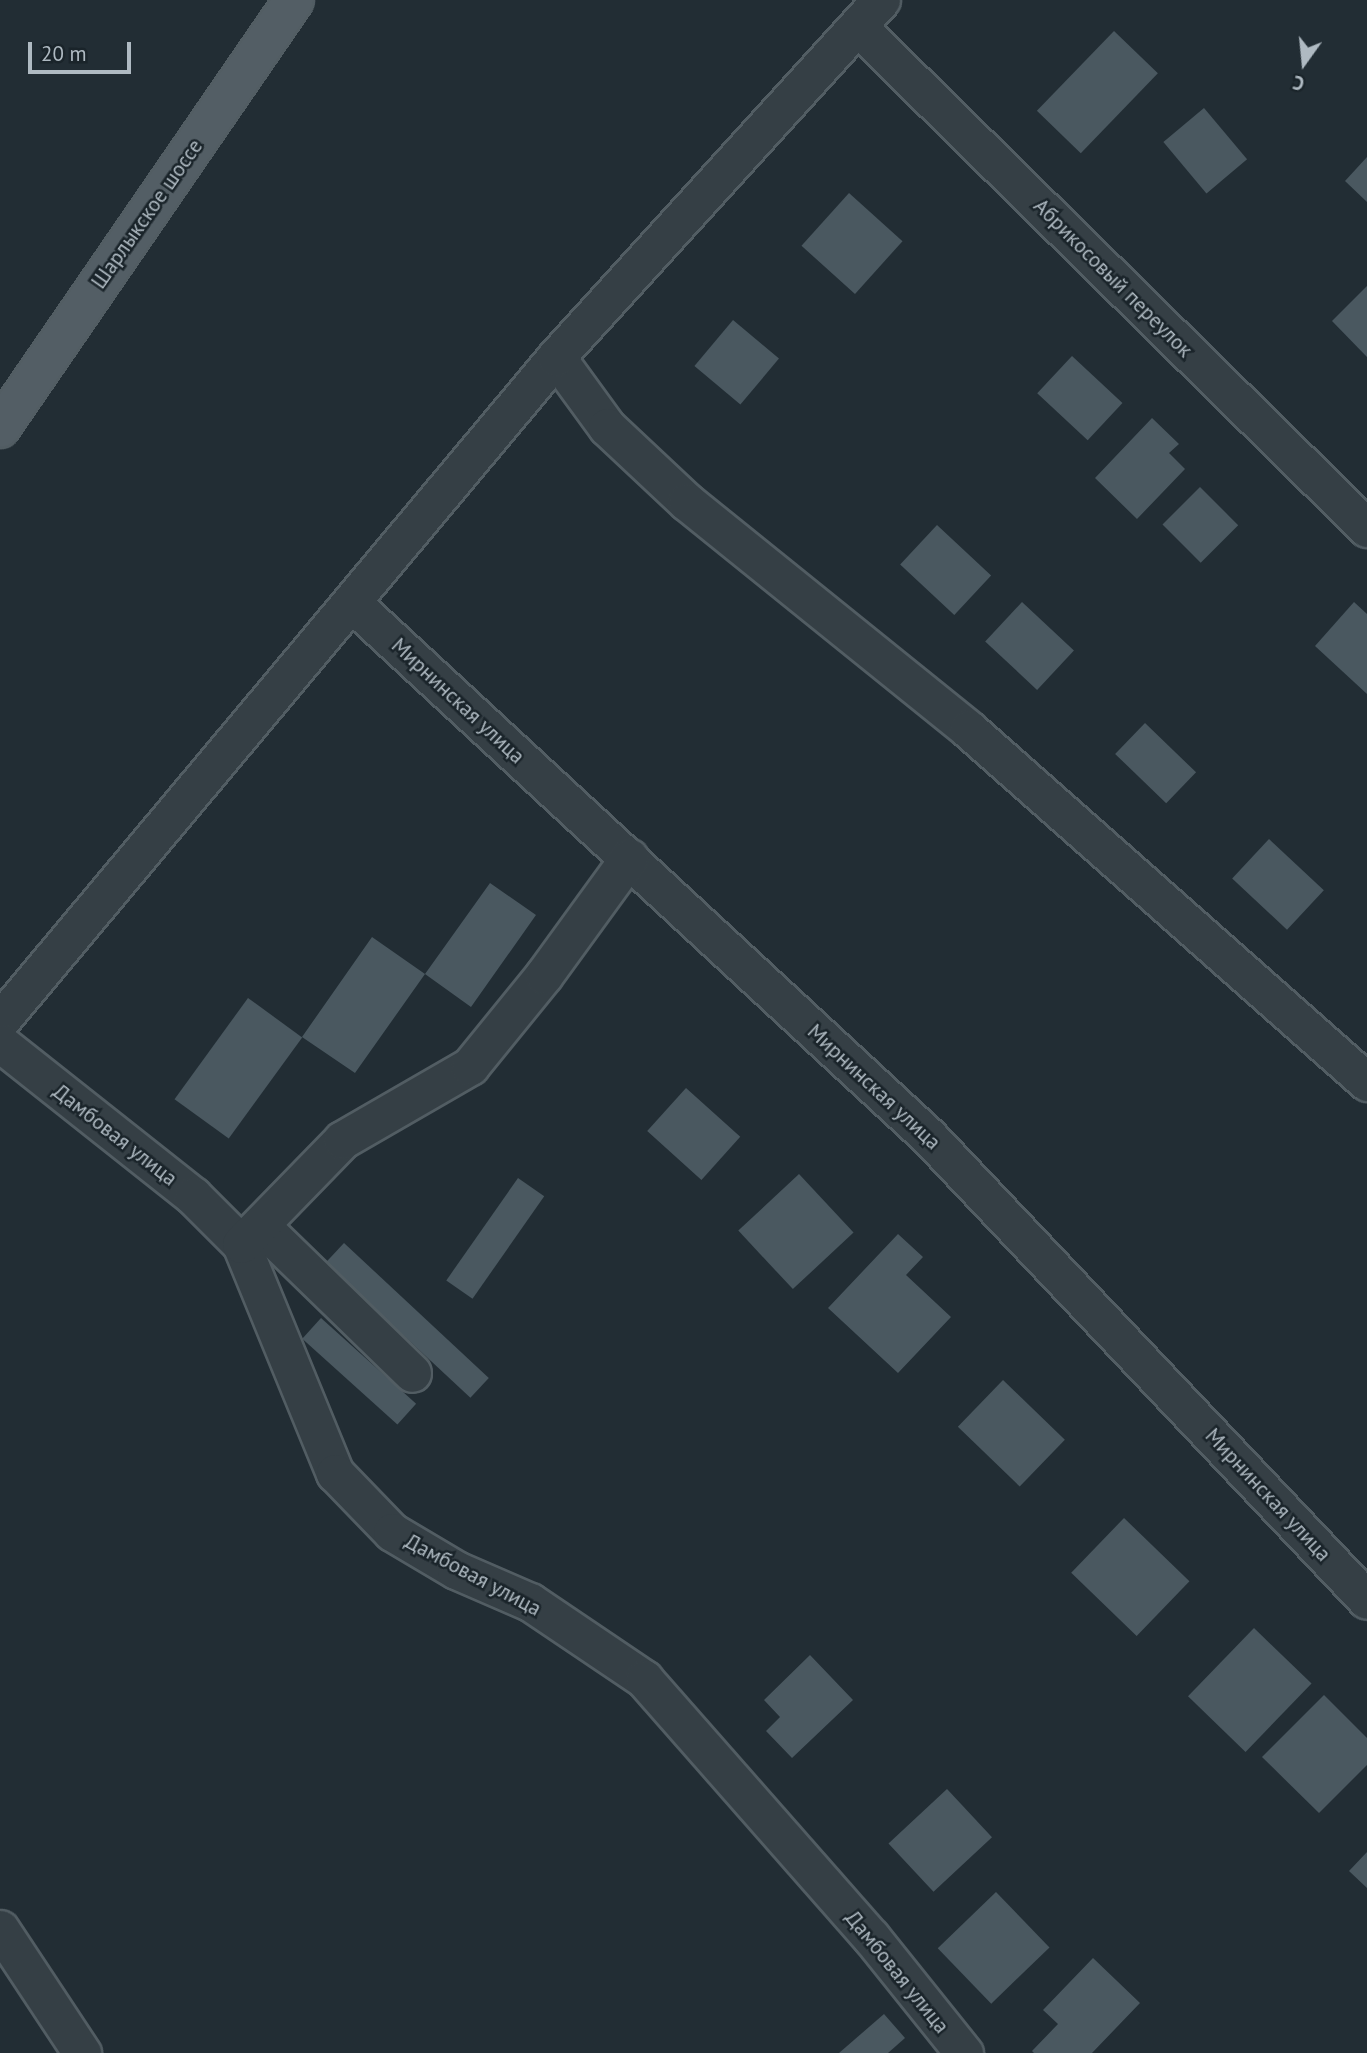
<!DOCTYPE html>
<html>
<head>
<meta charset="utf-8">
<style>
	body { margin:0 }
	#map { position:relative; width:1367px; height:2053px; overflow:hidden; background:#222d34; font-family:"PT Sans",sans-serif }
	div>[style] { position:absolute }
	.building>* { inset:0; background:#4a5860; transform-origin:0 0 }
	.roads { filter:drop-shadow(2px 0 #525d63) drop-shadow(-2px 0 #525d63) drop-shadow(0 2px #525d63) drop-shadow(0 -2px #525d63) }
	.minor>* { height:37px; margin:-18.5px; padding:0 18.5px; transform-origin:18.5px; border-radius:18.5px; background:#353f45 }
	.major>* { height:38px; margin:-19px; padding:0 19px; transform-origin:19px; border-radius:19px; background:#535e65 }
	span { translate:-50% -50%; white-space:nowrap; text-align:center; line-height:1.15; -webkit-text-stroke:5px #1a242a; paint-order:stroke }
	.street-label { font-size:21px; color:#afbac2 }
	.north { position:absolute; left:1269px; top:28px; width:70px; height:70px; -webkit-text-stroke:5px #1a242a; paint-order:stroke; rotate:195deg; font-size:19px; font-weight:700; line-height:28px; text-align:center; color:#afbac2 }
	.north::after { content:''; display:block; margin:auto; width:24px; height:32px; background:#afbac2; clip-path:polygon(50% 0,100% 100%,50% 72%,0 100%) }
	.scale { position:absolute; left:28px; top:42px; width:103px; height:32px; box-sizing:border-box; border:4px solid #afbac2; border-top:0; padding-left:9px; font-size:21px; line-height:24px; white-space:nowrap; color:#afbac2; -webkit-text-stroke:5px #1a242a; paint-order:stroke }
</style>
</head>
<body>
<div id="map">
	<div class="building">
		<i style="left:1114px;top:31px;width:61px;height:111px;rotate:44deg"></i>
		<i style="left:1204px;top:108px;width:67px;height:53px;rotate:50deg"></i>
		<i style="clip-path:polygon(1367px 157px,1367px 202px,1345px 181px)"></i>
		<i style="left:849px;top:193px;width:72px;height:71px;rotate:42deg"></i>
		<i style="clip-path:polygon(1367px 286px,1367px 357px,1332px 321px)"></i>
		<i style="left:733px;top:320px;width:60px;height:60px;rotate:40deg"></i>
		<i style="left:1072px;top:356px;width:69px;height:51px;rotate:43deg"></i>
		<i style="clip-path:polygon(1152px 418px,1179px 444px,1169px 453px,1185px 469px,1137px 519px,1095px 478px)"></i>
		<i style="left:1200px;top:487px;width:54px;height:53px;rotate:45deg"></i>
		<i style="left:937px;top:525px;width:74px;height:54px;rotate:43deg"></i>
		<i style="left:1022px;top:602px;width:71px;height:54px;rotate:43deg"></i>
		<i style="clip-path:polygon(1354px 602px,1367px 614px,1367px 694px,1315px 646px)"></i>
		<i style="left:1145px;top:723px;width:71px;height:43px;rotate:44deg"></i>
		<i style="left:1269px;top:839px;width:75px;height:54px;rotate:43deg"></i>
		<i style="clip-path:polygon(490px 883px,536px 915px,471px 1007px,425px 974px,355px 1073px,302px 1037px,372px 937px,425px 974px)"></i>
		<i style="left:248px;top:998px;width:67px;height:125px;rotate:36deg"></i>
		<i style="left:686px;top:1088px;width:73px;height:58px;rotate:42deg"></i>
		<i style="left:799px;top:1174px;width:80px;height:83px;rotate:47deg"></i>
		<i style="left:518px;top:1178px;width:32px;height:125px;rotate:35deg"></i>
		<i style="clip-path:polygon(898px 1234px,923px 1257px,906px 1275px,951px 1317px,898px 1373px,828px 1308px)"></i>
		<i style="left:344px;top:1243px;width:198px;height:27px;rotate:43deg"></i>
		<i style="left:321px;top:1318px;width:128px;height:28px;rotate:42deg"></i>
		<i style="left:1003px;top:1380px;width:86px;height:65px;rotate:44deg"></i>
		<i style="left:1124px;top:1518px;width:91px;height:76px;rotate:44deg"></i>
		<i style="left:1254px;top:1628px;width:80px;height:95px;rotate:44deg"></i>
		<i style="clip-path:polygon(810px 1655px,853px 1700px,792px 1758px,766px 1731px,780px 1717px,764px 1700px)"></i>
		<i style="clip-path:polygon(1324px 1695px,1367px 1738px,1367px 1765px,1319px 1813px,1262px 1757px)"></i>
		<i style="left:947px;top:1789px;width:66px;height:80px;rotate:47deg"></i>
		<i style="clip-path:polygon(1367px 1852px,1367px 1888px,1349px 1871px)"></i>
		<i style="left:996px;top:1892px;width:77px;height:81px;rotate:46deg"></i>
		<i style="clip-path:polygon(1093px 1958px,1140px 2003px,1092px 2053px,1034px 2053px,1032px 2051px,1058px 2024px,1043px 2010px)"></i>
		<i style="clip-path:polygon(884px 2014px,905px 2038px,888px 2053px,839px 2053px)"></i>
	</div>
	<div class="roads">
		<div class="minor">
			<i style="left:859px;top:28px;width:713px;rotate:44.55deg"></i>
			<i style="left:556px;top:357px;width:87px;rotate:53.9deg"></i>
			<i style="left:607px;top:427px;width:110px;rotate:43.2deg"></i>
			<i style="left:687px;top:502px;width:361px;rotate:38.9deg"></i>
			<i style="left:968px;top:729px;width:533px;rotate:41.5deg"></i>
			<i style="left:352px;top:603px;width:786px;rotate:42.78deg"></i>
			<i style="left:929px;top:1137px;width:637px;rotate:46.59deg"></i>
			<i style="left:0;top:1021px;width:866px;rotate:-50.06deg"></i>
			<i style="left:556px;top:357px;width:483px;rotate:-47.7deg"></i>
			<i style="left:0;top:1043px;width:246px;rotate:38.4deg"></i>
			<i style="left:193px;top:1196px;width:68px;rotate:45deg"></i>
			<i style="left:241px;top:1244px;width:248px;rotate:67.7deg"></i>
			<i style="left:335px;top:1473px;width:82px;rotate:46deg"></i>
			<i style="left:392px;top:1532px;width:74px;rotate:30.7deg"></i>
			<i style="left:456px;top:1570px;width:81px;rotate:23.4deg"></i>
			<i style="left:530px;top:1602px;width:138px;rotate:34deg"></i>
			<i style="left:644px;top:1679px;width:344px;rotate:48.7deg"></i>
			<i style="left:871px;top:1937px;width:149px;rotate:51.3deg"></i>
			<i style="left:260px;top:1225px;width:212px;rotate:44.2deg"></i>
			<i style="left:241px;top:1244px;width:145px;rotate:-45.8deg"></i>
			<i style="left:342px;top:1140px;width:148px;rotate:-30deg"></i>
			<i style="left:470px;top:1066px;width:117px;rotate:-50.9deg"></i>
			<i style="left:544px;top:975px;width:145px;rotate:-54deg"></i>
			<i style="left:0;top:1929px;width:149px;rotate:56.5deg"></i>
		</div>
		<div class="major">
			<i style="left:0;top:428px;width:519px;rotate:-55.51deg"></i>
		</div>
	</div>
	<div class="street-label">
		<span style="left:147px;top:214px;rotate:-55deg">Шарлыкское шоссе</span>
		<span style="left:1113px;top:278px;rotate:45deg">Абрикосовый переулок</span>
		<span style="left:458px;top:701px;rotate:43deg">Мирнинская улица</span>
		<span style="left:874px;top:1087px;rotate:43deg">Мирнинская улица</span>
		<span style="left:115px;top:1135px;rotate:38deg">Дамбовая улица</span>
		<span style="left:1268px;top:1495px;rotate:47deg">Мирнинская улица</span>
		<span style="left:473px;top:1575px;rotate:28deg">Дамбовая улица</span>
		<span style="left:897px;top:1972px;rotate:51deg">Дамбовая улица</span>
	</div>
	<div class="north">С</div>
	<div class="scale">20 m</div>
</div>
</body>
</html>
